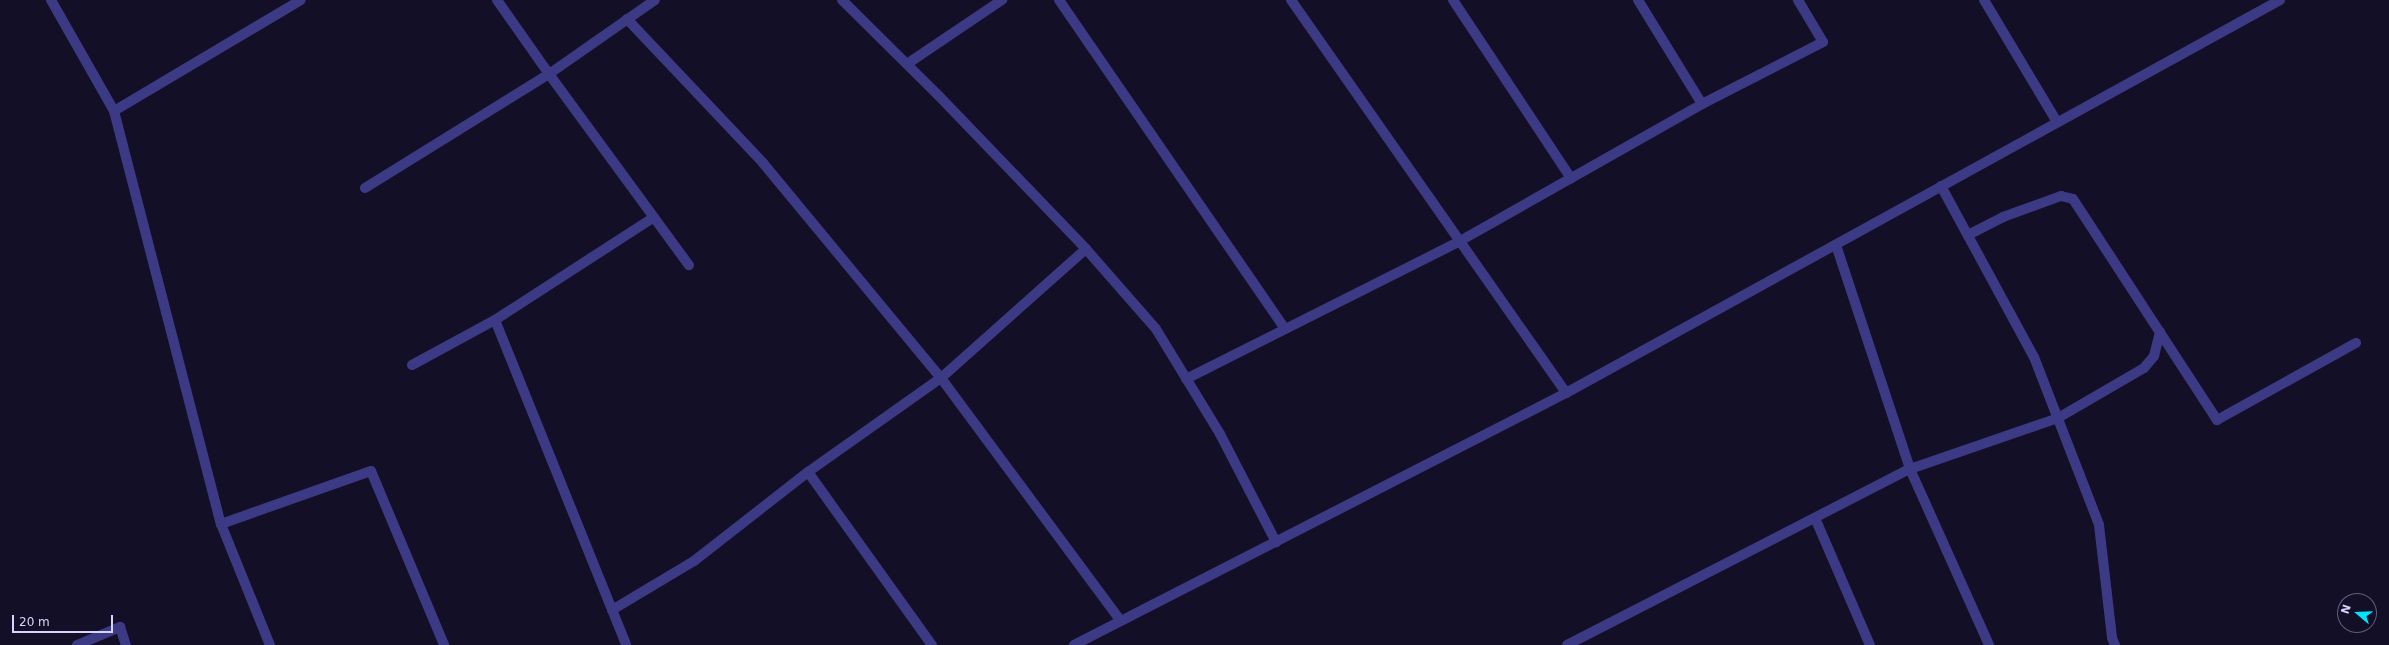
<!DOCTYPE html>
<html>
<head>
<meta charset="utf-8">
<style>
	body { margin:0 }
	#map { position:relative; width:2389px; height:645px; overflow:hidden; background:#130f26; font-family:"DejaVu Sans",sans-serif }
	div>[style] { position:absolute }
	.street>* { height:10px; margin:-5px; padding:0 5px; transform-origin:5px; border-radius:5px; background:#3d3a85 }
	span { translate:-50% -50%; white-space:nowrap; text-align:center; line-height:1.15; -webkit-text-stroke:3px #130f26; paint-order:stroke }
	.north { position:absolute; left:2337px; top:593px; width:40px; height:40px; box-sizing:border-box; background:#130f26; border:1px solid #625e7d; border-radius:50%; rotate:289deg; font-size:11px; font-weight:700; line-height:16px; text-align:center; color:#d9d4ff }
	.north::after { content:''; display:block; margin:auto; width:14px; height:18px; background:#00e5ff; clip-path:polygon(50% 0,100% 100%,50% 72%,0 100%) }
	.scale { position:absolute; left:12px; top:615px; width:101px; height:18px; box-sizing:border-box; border:2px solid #d9d4ff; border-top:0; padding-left:5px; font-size:12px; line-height:14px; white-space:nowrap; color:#d9d4ff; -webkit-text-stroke:3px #130f26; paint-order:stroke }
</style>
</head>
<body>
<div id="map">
	<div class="street">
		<i style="left:51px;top:0;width:128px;rotate:60.4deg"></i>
		<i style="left:114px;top:111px;width:217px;rotate:-30.7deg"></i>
		<i style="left:497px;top:0;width:90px;rotate:54.9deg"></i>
		<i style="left:549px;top:74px;width:129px;rotate:-34.9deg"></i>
		<i style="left:842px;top:0;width:135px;rotate:44.7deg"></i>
		<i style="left:938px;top:95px;width:214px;rotate:46.1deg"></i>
		<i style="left:1086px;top:249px;width:106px;rotate:48.8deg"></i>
		<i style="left:1156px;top:329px;width:123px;rotate:58.6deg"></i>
		<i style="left:1220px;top:434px;width:122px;rotate:62.6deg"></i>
		<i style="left:1059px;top:0;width:399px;rotate:55.5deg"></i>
		<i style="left:1291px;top:0;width:480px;rotate:55deg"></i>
		<i style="left:1453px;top:0;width:214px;rotate:56.5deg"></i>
		<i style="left:1984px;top:0;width:142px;rotate:59.1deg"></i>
		<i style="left:627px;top:19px;width:198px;rotate:46.6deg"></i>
		<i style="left:763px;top:163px;width:279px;rotate:50.4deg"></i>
		<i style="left:941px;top:378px;width:302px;rotate:53.5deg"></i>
		<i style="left:907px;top:64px;width:115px;rotate:-34deg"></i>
		<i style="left:1702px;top:104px;width:136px;rotate:-27.1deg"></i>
		<i style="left:1823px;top:42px;width:49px;rotate:-120.8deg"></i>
		<i style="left:114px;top:111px;width:427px;rotate:75.5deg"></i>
		<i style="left:221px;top:524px;width:131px;rotate:68deg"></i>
		<i style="left:1941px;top:186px;width:195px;rotate:61.5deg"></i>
		<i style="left:2034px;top:357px;width:180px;rotate:68.8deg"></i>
		<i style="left:2099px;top:525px;width:114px;rotate:83.4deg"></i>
		<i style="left:2112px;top:638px;width:8px;rotate:67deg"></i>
		<i style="left:365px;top:188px;width:216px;rotate:-31.8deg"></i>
		<i style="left:549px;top:74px;width:237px;rotate:53.8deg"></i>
		<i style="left:1968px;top:235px;width:39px;rotate:-27deg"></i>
		<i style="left:2003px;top:217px;width:62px;rotate:-19.9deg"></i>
		<i style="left:2061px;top:196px;width:12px;rotate:14deg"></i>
		<i style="left:2073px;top:199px;width:264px;rotate:56.9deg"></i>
		<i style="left:2217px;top:420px;width:159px;rotate:-29deg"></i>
		<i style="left:1836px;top:245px;width:236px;rotate:71.7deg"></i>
		<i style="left:1910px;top:469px;width:193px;rotate:65.8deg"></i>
		<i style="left:495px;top:320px;width:189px;rotate:-32.9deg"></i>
		<i style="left:412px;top:365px;width:94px;rotate:-28.5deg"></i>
		<i style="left:495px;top:320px;width:350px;rotate:68deg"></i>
		<i style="left:1186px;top:379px;width:307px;rotate:-26.7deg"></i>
		<i style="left:1460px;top:241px;width:278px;rotate:-29.5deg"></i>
		<i style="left:1702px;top:104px;width:122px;rotate:-121.6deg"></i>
		<i style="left:808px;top:472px;width:163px;rotate:-35.3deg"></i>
		<i style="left:941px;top:378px;width:194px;rotate:-41.7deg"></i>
		<i style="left:1815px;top:518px;width:138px;rotate:66.6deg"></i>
		<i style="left:221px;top:524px;width:159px;rotate:-19.5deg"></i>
		<i style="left:371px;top:471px;width:189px;rotate:67.2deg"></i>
		<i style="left:612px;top:610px;width:96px;rotate:-30.9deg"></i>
		<i style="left:694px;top:561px;width:145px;rotate:-38deg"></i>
		<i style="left:808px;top:472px;width:213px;rotate:54.4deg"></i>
		<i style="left:77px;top:645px;width:47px;rotate:-22.7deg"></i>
		<i style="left:120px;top:627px;width:19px;rotate:72deg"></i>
		<i style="left:1074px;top:645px;width:553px;rotate:-27.12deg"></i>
		<i style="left:1566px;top:393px;width:815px;rotate:-28.83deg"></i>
		<i style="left:1567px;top:645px;width:386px;rotate:-27.2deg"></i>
		<i style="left:1910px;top:469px;width:157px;rotate:-19deg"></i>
		<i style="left:2058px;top:418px;width:99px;rotate:-30.2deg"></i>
		<i style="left:2144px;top:368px;width:16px;rotate:-50deg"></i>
		<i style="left:2154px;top:356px;width:25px;rotate:-76deg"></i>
	</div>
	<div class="north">N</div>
	<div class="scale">20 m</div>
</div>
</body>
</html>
